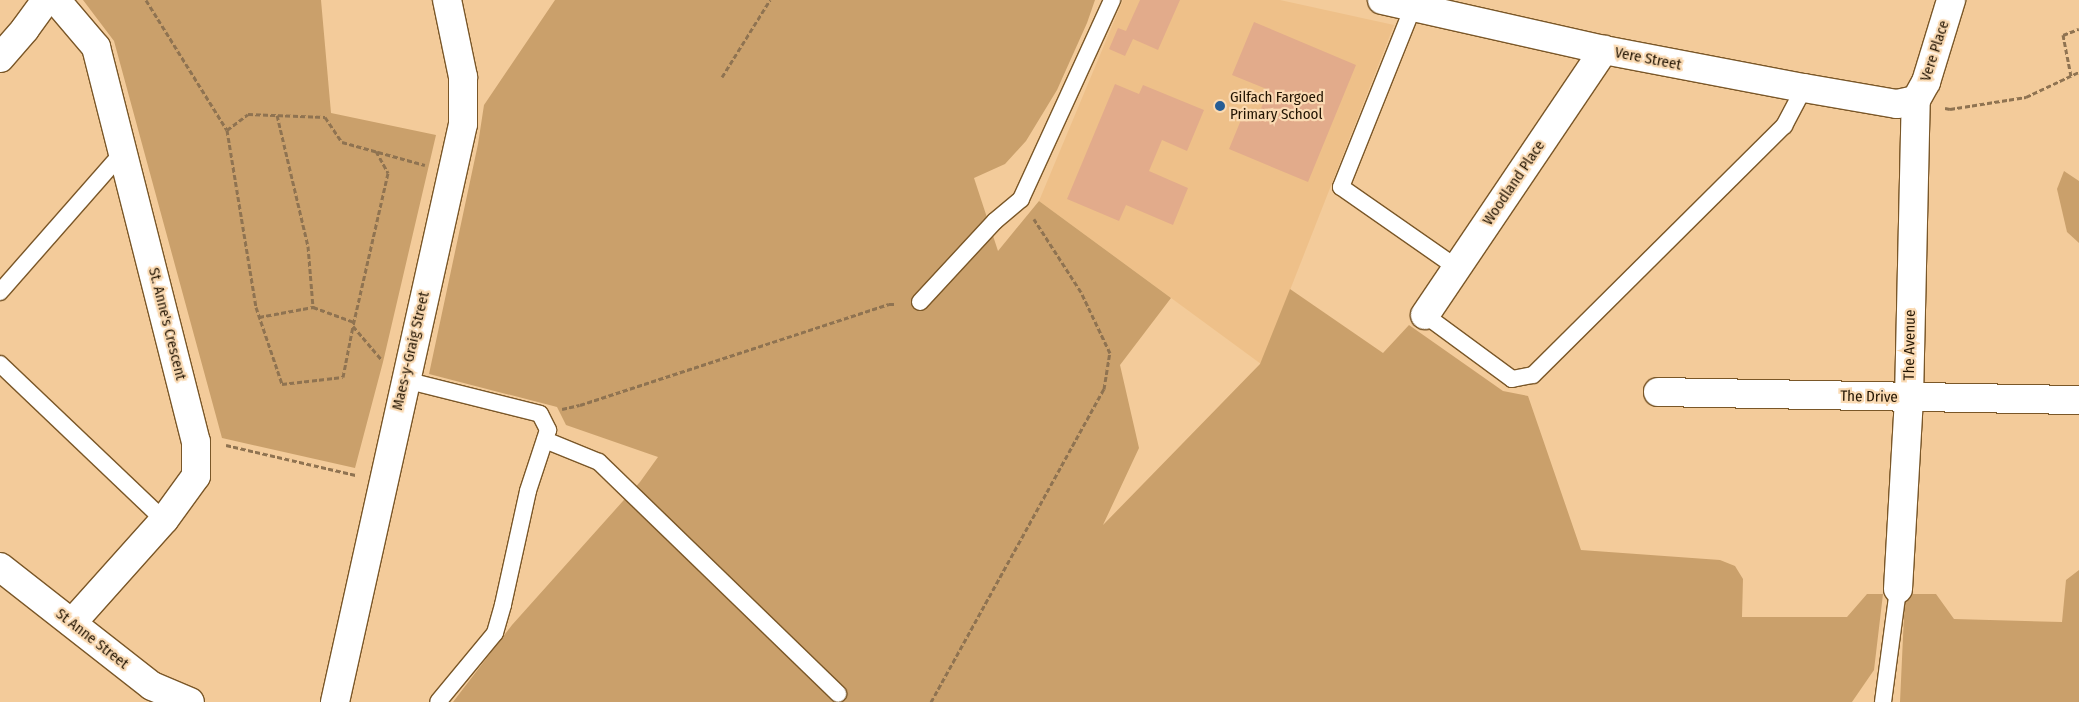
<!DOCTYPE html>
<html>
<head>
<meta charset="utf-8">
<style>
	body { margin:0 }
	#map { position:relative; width:2079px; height:702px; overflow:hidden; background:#f3cb9a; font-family:"Fira Sans Condensed",sans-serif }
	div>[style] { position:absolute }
	.built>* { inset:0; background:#eec089 }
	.green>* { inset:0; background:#caa06b }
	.building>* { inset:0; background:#e2ab8b }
	.path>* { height:3px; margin-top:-1.5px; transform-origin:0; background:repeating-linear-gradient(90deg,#8f7351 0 5px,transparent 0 7.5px) }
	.roads { filter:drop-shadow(1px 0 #7a5728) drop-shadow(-1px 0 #7a5728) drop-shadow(0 1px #7a5728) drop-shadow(0 -1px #7a5728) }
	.service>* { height:16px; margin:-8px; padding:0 8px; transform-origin:8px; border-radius:8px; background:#fff }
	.minor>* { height:28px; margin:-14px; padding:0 14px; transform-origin:14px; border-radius:14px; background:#fff }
	.tertiary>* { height:28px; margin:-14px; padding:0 14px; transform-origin:14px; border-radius:14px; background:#fff }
	.dots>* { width:14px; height:14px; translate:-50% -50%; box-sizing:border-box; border:2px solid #fadab3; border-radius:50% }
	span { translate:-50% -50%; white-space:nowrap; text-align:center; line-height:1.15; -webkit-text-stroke:4.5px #fadab3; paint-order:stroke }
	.street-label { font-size:15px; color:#221402 }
	.poi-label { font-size:15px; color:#221402 }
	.left { translate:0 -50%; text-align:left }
</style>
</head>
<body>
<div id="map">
	<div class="built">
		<i style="clip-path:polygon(1123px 0,1280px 0,1394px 25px,1261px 364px,1039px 201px)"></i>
	</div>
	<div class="green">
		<i style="clip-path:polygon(83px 0,321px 0,331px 113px,436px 135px,383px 362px,355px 468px,222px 438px,114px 41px)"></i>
		<i style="clip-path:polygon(555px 0,1095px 0,1087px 23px,1057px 90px,1026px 141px,1005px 164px,974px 178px,998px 251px,1039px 201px,1171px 298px,1120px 365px,1139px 448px,1103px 525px,1260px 364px,1290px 289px,1383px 353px,1409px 325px,1503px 391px,1528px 396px,1581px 550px,1720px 560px,1735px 566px,1743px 579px,1742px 617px,1847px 617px,1867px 594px,1883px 594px,1874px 670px,1852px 702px,453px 702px,512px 625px,640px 482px,658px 457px,566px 425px,557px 407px,429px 374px,478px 144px,484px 105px)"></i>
		<i style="clip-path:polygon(2064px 171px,2079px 181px,2079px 243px,2067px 232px,2057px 189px)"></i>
		<i style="clip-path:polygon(2079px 570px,2079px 702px,1900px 702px,1905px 594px,1936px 594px,1954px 619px,2062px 622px,2066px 580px)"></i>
	</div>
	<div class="building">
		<i style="clip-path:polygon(1140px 0,1180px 0,1158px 50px,1133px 39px,1125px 56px,1109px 49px,1118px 28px,1126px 31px)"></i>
		<i style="clip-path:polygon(1254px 22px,1356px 65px,1308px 182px,1229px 149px,1243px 115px,1256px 120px,1269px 90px,1232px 75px)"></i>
		<i style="clip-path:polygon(1115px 84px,1139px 94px,1143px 85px,1204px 110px,1187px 151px,1162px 140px,1149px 171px,1188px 188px,1173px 225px,1126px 205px,1119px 221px,1067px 199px)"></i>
	</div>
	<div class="path">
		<i style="left:146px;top:0;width:153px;rotate:58.1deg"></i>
		<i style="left:227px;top:130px;width:26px;rotate:-37deg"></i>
		<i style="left:248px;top:114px;width:77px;rotate:2.2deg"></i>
		<i style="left:325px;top:117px;width:30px;rotate:56deg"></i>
		<i style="left:342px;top:142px;width:86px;rotate:15.5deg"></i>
		<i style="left:2071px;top:76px;width:42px;rotate:-101deg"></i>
		<i style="left:2063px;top:35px;width:17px;rotate:-21deg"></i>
		<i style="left:722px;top:77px;width:91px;rotate:-58.1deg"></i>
		<i style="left:1945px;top:108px;width:5px;rotate:11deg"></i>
		<i style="left:1950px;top:109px;width:77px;rotate:-9deg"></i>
		<i style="left:2026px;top:97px;width:59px;rotate:-25.3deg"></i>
		<i style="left:277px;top:115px;width:135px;rotate:76.7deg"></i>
		<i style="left:308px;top:246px;width:61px;rotate:85.3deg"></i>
		<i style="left:313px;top:307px;width:44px;rotate:20.1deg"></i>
		<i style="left:227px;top:130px;width:179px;rotate:80.7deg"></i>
		<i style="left:256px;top:307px;width:81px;rotate:71.3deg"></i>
		<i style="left:282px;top:384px;width:61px;rotate:-6.5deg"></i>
		<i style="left:343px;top:377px;width:52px;rotate:-78.9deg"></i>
		<i style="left:376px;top:151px;width:25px;rotate:61deg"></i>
		<i style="left:388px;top:173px;width:157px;rotate:102.9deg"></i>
		<i style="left:353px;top:326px;width:43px;rotate:49.7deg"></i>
		<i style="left:259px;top:317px;width:55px;rotate:-10.5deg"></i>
		<i style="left:562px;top:409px;width:18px;rotate:-13deg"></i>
		<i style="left:580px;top:405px;width:325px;rotate:-18.1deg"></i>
		<i style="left:889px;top:304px;width:8px"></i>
		<i style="left:226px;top:445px;width:133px;rotate:13deg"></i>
		<i style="left:931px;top:702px;width:358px;rotate:-61.1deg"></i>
		<i style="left:1104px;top:389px;width:36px;rotate:-81deg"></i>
		<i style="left:1110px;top:353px;width:68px;rotate:-115.4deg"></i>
		<i style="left:1081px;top:292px;width:87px;rotate:-122.8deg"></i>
	</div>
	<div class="roads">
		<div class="service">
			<i style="left:1413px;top:7px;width:194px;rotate:111.8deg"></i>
			<i style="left:1341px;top:187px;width:141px;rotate:34.9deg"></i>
			<i style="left:0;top:292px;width:186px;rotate:-48.7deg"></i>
			<i style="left:920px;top:302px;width:110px;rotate:-47.2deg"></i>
			<i style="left:995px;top:221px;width:34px;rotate:-40deg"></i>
			<i style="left:1021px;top:199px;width:219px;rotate:-65.4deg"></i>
			<i style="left:1425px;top:315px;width:108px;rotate:36.3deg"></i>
			<i style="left:1512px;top:379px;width:21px;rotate:-11deg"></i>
			<i style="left:1533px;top:375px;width:354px;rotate:-44.8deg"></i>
			<i style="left:1784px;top:126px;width:43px;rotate:-62.2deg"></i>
			<i style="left:0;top:364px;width:226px;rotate:43.6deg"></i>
			<i style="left:405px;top:380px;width:139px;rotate:14.1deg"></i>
			<i style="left:540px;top:414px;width:18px;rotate:63deg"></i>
			<i style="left:548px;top:430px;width:64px;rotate:108.2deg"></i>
			<i style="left:528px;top:491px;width:117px;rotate:102.4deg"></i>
			<i style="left:503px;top:605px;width:29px;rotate:106deg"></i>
			<i style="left:495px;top:633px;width:89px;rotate:129.6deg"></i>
			<i style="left:545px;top:440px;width:58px;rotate:22.2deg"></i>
			<i style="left:599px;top:462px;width:333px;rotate:44.1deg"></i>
			<i style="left:1883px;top:702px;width:114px;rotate:-82.4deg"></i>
		</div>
		<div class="minor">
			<i style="left:56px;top:0;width:62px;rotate:49.6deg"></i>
			<i style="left:96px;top:47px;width:407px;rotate:75.8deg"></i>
			<i style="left:196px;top:442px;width:34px;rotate:90deg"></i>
			<i style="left:196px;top:476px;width:54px;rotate:126deg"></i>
			<i style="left:164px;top:520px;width:138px;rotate:131.8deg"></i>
			<i style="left:1382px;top:0;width:228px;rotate:12.7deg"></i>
			<i style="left:1604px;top:50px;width:204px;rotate:10.8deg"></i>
			<i style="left:1804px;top:88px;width:94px;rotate:9.8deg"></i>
			<i style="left:1897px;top:104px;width:19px;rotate:-12deg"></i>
			<i style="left:1425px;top:315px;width:320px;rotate:-56deg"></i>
			<i style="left:1658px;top:392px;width:421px;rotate:1.1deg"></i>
			<i style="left:0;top:567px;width:193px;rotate:38.1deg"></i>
			<i style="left:152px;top:686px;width:41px;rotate:22.8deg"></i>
			<i style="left:1898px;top:589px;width:191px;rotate:-86.7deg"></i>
			<i style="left:1909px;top:398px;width:298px;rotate:-88.7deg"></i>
			<i style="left:1916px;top:100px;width:21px;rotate:-61deg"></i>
			<i style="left:1926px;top:82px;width:86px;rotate:-73deg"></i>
			<i style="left:335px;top:702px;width:592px;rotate:-77.51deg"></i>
			<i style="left:463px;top:124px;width:47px;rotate:-90deg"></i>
			<i style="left:463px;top:77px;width:79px;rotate:-101.7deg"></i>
		</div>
		<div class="tertiary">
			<i style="left:0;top:58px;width:38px;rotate:-49deg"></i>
			<i style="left:25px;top:29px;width:36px;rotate:-54deg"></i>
		</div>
	</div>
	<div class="dots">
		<i style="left:1220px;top:106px;background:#265d95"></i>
	</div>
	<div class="street-label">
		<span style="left:1935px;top:51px;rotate:-72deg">Vere Place</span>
		<span style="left:1648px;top:59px;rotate:11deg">Vere Street</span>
		<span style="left:1514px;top:183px;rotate:-56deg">Woodland Place</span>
		<span style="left:167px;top:324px;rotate:76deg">St. Anne's Crescent</span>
		<span style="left:1910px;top:345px;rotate:-89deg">The Avenue</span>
		<span style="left:411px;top:351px;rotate:-77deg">Maes-y-Graig Street</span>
		<span style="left:1869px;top:397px;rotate:1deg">The Drive</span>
		<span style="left:92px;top:639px;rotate:38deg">St Anne Street</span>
	</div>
	<div class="poi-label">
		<span class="left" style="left:1230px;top:106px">Gilfach Fargoed<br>Primary School</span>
	</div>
</div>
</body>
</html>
